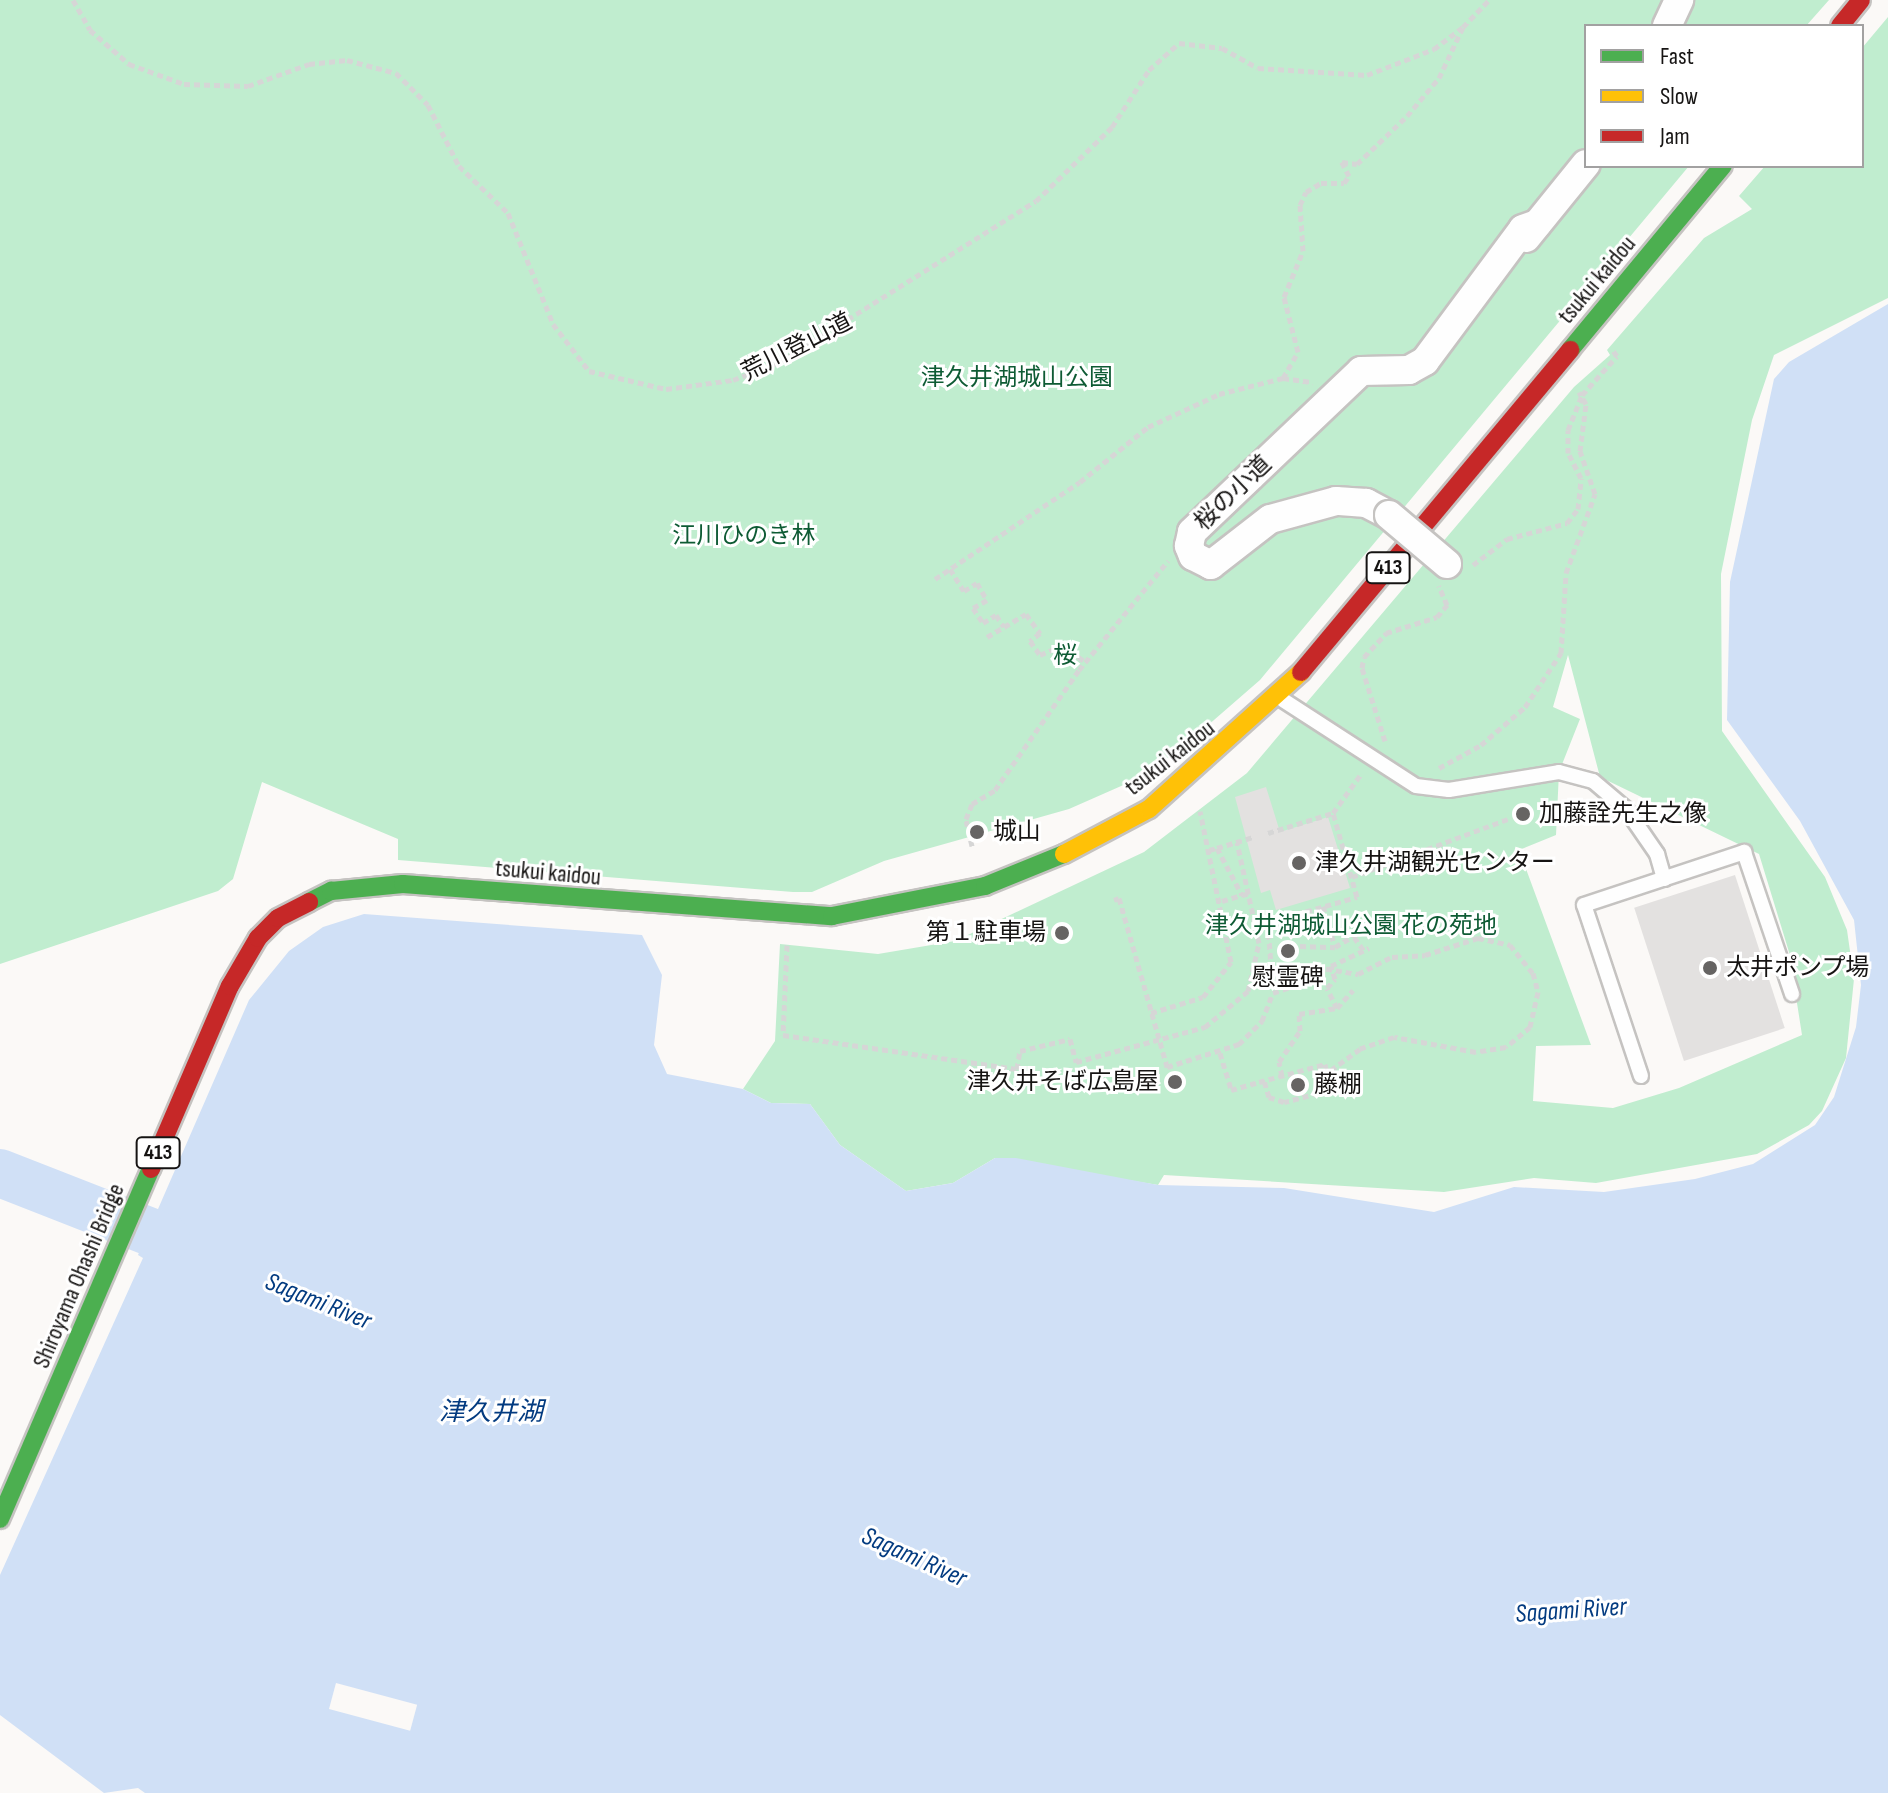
<!DOCTYPE html>
<html>
<head>
<meta charset="utf-8">
<style>
	body { margin:0 }
	#map { position:relative; width:1888px; height:1793px; overflow:hidden; background:#fbf9f7; font-family:"Sofia Sans Condensed","Noto Sans JP",sans-serif }
	div>[style] { position:absolute }
	.green>* { inset:0; background:#c0edcf }
	.water>* { inset:0; background:#d0e0f6 }
	.pier>* { inset:0; background:#fbf9f7; transform-origin:0 0 }
	.river>* { height:48px; margin:-24px; padding:0 24px; transform-origin:24px; border-radius:24px; background:#d0e0f6 }
	.building>* { inset:0; background:#e3e1e0; transform-origin:0 0 }
	.path>* { height:5px; margin-top:-2.5px; transform-origin:0; background:repeating-linear-gradient(90deg,#d6d6d6 0 6px,transparent 0 10px) }
	.roads { filter:drop-shadow(2px 0 #c5c3c1) drop-shadow(-2px 0 #c5c3c1) drop-shadow(0 2px #c5c3c1) drop-shadow(0 -2px #c5c3c1) }
	.lane>* { height:14px; margin:-7px; padding:0 7px; transform-origin:7px; border-radius:7px; background:#fefefe }
	.street>* { height:28px; margin:-14px; padding:0 14px; transform-origin:14px; border-radius:14px; background:#fefefe }
	.fast>* { height:18px; margin:-9px; padding:0 9px; transform-origin:9px; border-radius:9px; background:#4caf50 }
	.slow>* { height:18px; margin:-9px; padding:0 9px; transform-origin:9px; border-radius:9px; background:#ffc107 }
	.jam>* { height:18px; margin:-9px; padding:0 9px; transform-origin:9px; border-radius:9px; background:#c62828 }
	.bridges { filter:drop-shadow(2px 0 #c5c3c1) drop-shadow(-2px 0 #c5c3c1) drop-shadow(0 2px #c5c3c1) drop-shadow(0 -2px #c5c3c1) }
	.street-bridge>* { height:28px; margin:-14px; padding:0 14px; transform-origin:14px; border-radius:14px; background:#fefefe }
	.dots>* { width:22px; height:22px; translate:-50% -50%; box-sizing:border-box; border:4px solid #fff; border-radius:50% }
	span { translate:-50% -50%; white-space:nowrap; text-align:center; line-height:1.15; -webkit-text-stroke:6px #fff; paint-order:stroke }
	.shield-label span { padding:2px 6px; background:#fff; border:2px solid; border-radius:6px; -webkit-text-stroke-width:0 }
	.shield-label { font-size:22px; color:#161413; font-weight:700 }
	.street-label { font-size:24px; color:#161413 }
	.park-label { font-size:24px; color:#0e5b34 }
	.poi-label { font-size:24px; color:#161413 }
	.left { translate:0 -50%; text-align:left }
	.right { translate:-100% -50%; text-align:right }
	.water-label { font-size:26px; color:#033b80; font-style:italic }
	.legend { position:absolute; left:1584px; top:24px; width:280px; height:144px; box-sizing:border-box; background:#fff; border:2px solid #a2a1a1; margin:0; padding:10px 14px; list-style:none; font-size:24px; color:#161413 }
	.legend li { display:flex; align-items:center; gap:16px; height:40px }
	.legend b { width:40px; border:2px solid #a2a1a1 }
</style>
</head>
<body>
<div id="map">
	<div class="green">
		<i style="clip-path:polygon(0 0,1829px 0,1806px 26px,1586px 26px,1586px 166px,1689px 166px,1260px 680px,1176px 753px,1128px 783px,1069px 809px,884px 861px,812px 892px,793px 892px,398px 860px,398px 839px,262px 782px,233px 879px,218px 891px,0 964px)"></i>
		<i style="clip-path:polygon(evenodd,1888px 17px,1888px 298px,1774px 355px,1752px 420px,1721px 574px,1722px 731px,1825px 877px,1847px 930px,1854px 979px,1846px 1058px,1822px 1111px,1809px 1125px,1757px 1154px,1596px 1183px,1534px 1178px,1444px 1192px,1164px 1175px,1158px 1185px,995px 1158px,953px 1183px,906px 1191px,840px 1145px,810px 1104px,771px 1103px,743px 1089px,775px 1041px,780px 944px,878px 954px,955px 941px,1144px 852px,1247px 773px,1574px 387px,1610px 355px,1607px 350px,1704px 238px,1752px 209px,1739px 196px,1765px 166px,1862px 166px,1862px 48px,1888px 17px,1568px 655px,1600px 777px,1759px 854px,1789px 952px,1802px 1035px,1679px 1088px,1613px 1108px,1533px 1101px,1536px 1046px,1591px 1045px,1519px 850px,1556px 835px,1559px 772px,1580px 719px,1553px 707px,1568px 655px)"></i>
	</div>
	<div class="water">
		<i style="clip-path:polygon(1888px 304px,1888px 1793px,145px 1793px,138px 1788px,104px 1793px,0 1715px,0 1575px,143px 1258px,138px 1255px,249px 1000px,289px 951px,323px 927px,364px 914px,642px 935px,662px 975px,654px 1045px,667px 1074px,743px 1089px,771px 1103px,810px 1104px,840px 1145px,906px 1191px,953px 1183px,995px 1158px,1016px 1158px,1158px 1185px,1284px 1188px,1434px 1212px,1514px 1187px,1604px 1192px,1695px 1179px,1753px 1164px,1815px 1125px,1834px 1097px,1856px 1027px,1861px 985px,1854px 920px,1800px 821px,1727px 720px,1730px 582px,1774px 379px,1789px 362px)"></i>
	</div>
	<div class="pier">
		<i style="left:336px;top:1683px;width:84px;height:27px;rotate:15deg"></i>
	</div>
	<div class="river">
		<i style="left:0;top:1173px;width:178px;rotate:21.4deg"></i>
	</div>
	<div class="building">
		<i style="clip-path:polygon(1266px 787px,1280px 832px,1328px 817px,1350px 888px,1276px 910px,1270px 890px,1261px 893px,1235px 797px)"></i>
		<i style="left:1735px;top:875px;width:161px;height:106px;rotate:72deg"></i>
	</div>
	<div class="path">
		<i style="left:73px;top:0;width:34px;rotate:60deg"></i>
		<i style="left:90px;top:30px;width:52px;rotate:41.1deg"></i>
		<i style="left:129px;top:64px;width:59px;rotate:20deg"></i>
		<i style="left:184px;top:84px;width:64px;rotate:1.8deg"></i>
		<i style="left:248px;top:86px;width:65px;rotate:-19.8deg"></i>
		<i style="left:309px;top:64px;width:38px;rotate:-6deg"></i>
		<i style="left:347px;top:60px;width:51px;rotate:14.9deg"></i>
		<i style="left:396px;top:73px;width:45px;rotate:45deg"></i>
		<i style="left:428px;top:105px;width:68px;rotate:63.1deg"></i>
		<i style="left:459px;top:166px;width:68px;rotate:43.8deg"></i>
		<i style="left:508px;top:213px;width:120px;rotate:67.9deg"></i>
		<i style="left:553px;top:324px;width:59px;rotate:52.5deg"></i>
		<i style="left:589px;top:371px;width:79px;rotate:13.2deg"></i>
		<i style="left:666px;top:389px;width:68px;rotate:-7.7deg"></i>
		<i style="left:733px;top:380px;width:50px;rotate:-21deg"></i>
		<i style="left:780px;top:362px;width:302px;rotate:-32.2deg"></i>
		<i style="left:1036px;top:201px;width:106px;rotate:-44.2deg"></i>
		<i style="left:1112px;top:127px;width:68px;rotate:-57deg"></i>
		<i style="left:1149px;top:70px;width:40px;rotate:-42deg"></i>
		<i style="left:1179px;top:43px;width:43px;rotate:6.6deg"></i>
		<i style="left:1222px;top:48px;width:41px;rotate:29.1deg"></i>
		<i style="left:1258px;top:68px;width:109px;rotate:3.7deg"></i>
		<i style="left:1367px;top:75px;width:72px;rotate:-21.2deg"></i>
		<i style="left:1434px;top:49px;width:36px;rotate:-37deg"></i>
		<i style="left:1283px;top:378px;width:30px;rotate:-60deg"></i>
		<i style="left:1298px;top:352px;width:57px;rotate:-104.3deg"></i>
		<i style="left:1284px;top:297px;width:50px;rotate:-67.6deg"></i>
		<i style="left:1303px;top:251px;width:46px;rotate:-93.7deg"></i>
		<i style="left:1300px;top:205px;width:14px;rotate:-65deg"></i>
		<i style="left:1306px;top:192px;width:17px;rotate:-31deg"></i>
		<i style="left:1321px;top:183px;width:23px"></i>
		<i style="left:1344px;top:183px;width:9px;rotate:-54deg"></i>
		<i style="left:1349px;top:176px;width:16px;rotate:-117deg"></i>
		<i style="left:1342px;top:162px;width:15px;rotate:8deg"></i>
		<i style="left:1357px;top:164px;width:69px;rotate:-43.8deg"></i>
		<i style="left:1407px;top:116px;width:50px;rotate:-49.9deg"></i>
		<i style="left:1439px;top:78px;width:56px;rotate:-64.8deg"></i>
		<i style="left:1463px;top:27px;width:37px;rotate:-46deg"></i>
		<i style="left:1473px;top:565px;width:43px;rotate:-37.4deg"></i>
		<i style="left:1507px;top:539px;width:62px;rotate:-14.9deg"></i>
		<i style="left:1567px;top:523px;width:18px;rotate:-52deg"></i>
		<i style="left:1578px;top:509px;width:31px;rotate:-84deg"></i>
		<i style="left:1581px;top:478px;width:28px;rotate:-117deg"></i>
		<i style="left:1568px;top:453px;width:23px;rotate:-90deg"></i>
		<i style="left:1568px;top:430px;width:38px;rotate:-68deg"></i>
		<i style="left:1582px;top:395px;width:52px;rotate:-48.1deg"></i>
		<i style="left:1617px;top:356px;width:9px;rotate:-126deg"></i>
		<i style="left:950px;top:569px;width:26px;rotate:58deg"></i>
		<i style="left:964px;top:591px;width:15px;rotate:-32deg"></i>
		<i style="left:977px;top:583px;width:20px;rotate:60deg"></i>
		<i style="left:987px;top:600px;width:16px;rotate:150deg"></i>
		<i style="left:973px;top:608px;width:18px;rotate:56deg"></i>
		<i style="left:983px;top:623px;width:15px;rotate:-32deg"></i>
		<i style="left:996px;top:615px;width:14px;rotate:56deg"></i>
		<i style="left:935px;top:579px;width:174px;rotate:-33.8deg"></i>
		<i style="left:1080px;top:482px;width:87px;rotate:-39deg"></i>
		<i style="left:1148px;top:427px;width:78px;rotate:-24.9deg"></i>
		<i style="left:1219px;top:394px;width:66px;rotate:-14deg"></i>
		<i style="left:1283px;top:378px;width:30px;rotate:8deg"></i>
		<i style="left:987px;top:637px;width:45px;rotate:-30.5deg"></i>
		<i style="left:1026px;top:614px;width:24px;rotate:54deg"></i>
		<i style="left:1040px;top:633px;width:13px;rotate:141deg"></i>
		<i style="left:1030px;top:641px;width:17px;rotate:54deg"></i>
		<i style="left:1040px;top:655px;width:24px;rotate:-24deg"></i>
		<i style="left:1062px;top:645px;width:29px;rotate:36deg"></i>
		<i style="left:1385px;top:741px;width:77px;rotate:-107.5deg"></i>
		<i style="left:1362px;top:668px;width:11px;rotate:-80deg"></i>
		<i style="left:1364px;top:657px;width:33px;rotate:-47deg"></i>
		<i style="left:1386px;top:633px;width:53px;rotate:-17.4deg"></i>
		<i style="left:1437px;top:617px;width:16px;rotate:-50deg"></i>
		<i style="left:1447px;top:605px;width:21px;rotate:-113deg"></i>
		<i style="left:1439px;top:768px;width:48px;rotate:-28.7deg"></i>
		<i style="left:1481px;top:745px;width:58px;rotate:-40.8deg"></i>
		<i style="left:1525px;top:707px;width:65px;rotate:-56.3deg"></i>
		<i style="left:1561px;top:653px;width:80px;rotate:-86.4deg"></i>
		<i style="left:1566px;top:573px;width:84px;rotate:-69.8deg"></i>
		<i style="left:1595px;top:494px;width:46px;rotate:-109.2deg"></i>
		<i style="left:1580px;top:451px;width:47px;rotate:-82.7deg"></i>
		<i style="left:1586px;top:404px;width:14px;rotate:-120deg"></i>
		<i style="left:1268px;top:833px;width:68px;rotate:-17.1deg"></i>
		<i style="left:972px;top:846px;width:28px;rotate:-103deg"></i>
		<i style="left:966px;top:819px;width:16px;rotate:-68deg"></i>
		<i style="left:972px;top:804px;width:27px;rotate:-31deg"></i>
		<i style="left:995px;top:790px;width:146px;rotate:-55deg"></i>
		<i style="left:1079px;top:670px;width:141px;rotate:-50.8deg"></i>
		<i style="left:1217px;top:848px;width:39px;rotate:-17deg"></i>
		<i style="left:1209px;top:850px;width:8px;rotate:-14deg"></i>
		<i style="left:1217px;top:848px;width:53px;rotate:62deg"></i>
		<i style="left:1242px;top:895px;width:8px;rotate:-14deg"></i>
		<i style="left:1352px;top:877px;width:170px;rotate:-20.4deg"></i>
		<i style="left:1114px;top:900px;width:5px;rotate:-22deg"></i>
		<i style="left:1119px;top:898px;width:176px;rotate:74.1deg"></i>
		<i style="left:1167px;top:1067px;width:76px;rotate:-17.7deg"></i>
		<i style="left:1239px;top:1044px;width:33px;rotate:-45deg"></i>
		<i style="left:1262px;top:1021px;width:30px;rotate:-69deg"></i>
		<i style="left:1273px;top:993px;width:28px;rotate:-19deg"></i>
		<i style="left:1299px;top:984px;width:24px;rotate:-45deg"></i>
		<i style="left:1316px;top:967px;width:43px;rotate:9.5deg"></i>
		<i style="left:1358px;top:974px;width:38px;rotate:-27deg"></i>
		<i style="left:1392px;top:957px;width:33px;rotate:-3deg"></i>
		<i style="left:1425px;top:955px;width:56px;rotate:-17.8deg"></i>
		<i style="left:1478px;top:938px;width:33px;rotate:12deg"></i>
		<i style="left:1510px;top:945px;width:36px;rotate:51deg"></i>
		<i style="left:1533px;top:973px;width:20px;rotate:75deg"></i>
		<i style="left:1538px;top:992px;width:36px;rotate:103deg"></i>
		<i style="left:1530px;top:1027px;width:31px;rotate:140deg"></i>
		<i style="left:1506px;top:1047px;width:30px;rotate:171deg"></i>
		<i style="left:1476px;top:1052px;width:83px;rotate:-169.6deg"></i>
		<i style="left:1394px;top:1037px;width:36px;rotate:161deg"></i>
		<i style="left:1360px;top:1049px;width:41px;rotate:144deg"></i>
		<i style="left:1222px;top:901px;width:21px;rotate:-17deg"></i>
		<i style="left:1323px;top:906px;width:43px;rotate:73.7deg"></i>
		<i style="left:1268px;top:923px;width:39px;rotate:86deg"></i>
		<i style="left:1258px;top:925px;width:103px;rotate:-15.8deg"></i>
		<i style="left:1357px;top:897px;width:87px;rotate:-105.9deg"></i>
		<i style="left:1333px;top:813px;width:48px;rotate:-54.3deg"></i>
		<i style="left:1354px;top:937px;width:17px;rotate:54deg"></i>
		<i style="left:787px;top:945px;width:90px;rotate:92.5deg"></i>
		<i style="left:783px;top:1035px;width:236px;rotate:8.3deg"></i>
		<i style="left:1017px;top:1069px;width:18px;rotate:-81deg"></i>
		<i style="left:1020px;top:1051px;width:51px;rotate:-13.5deg"></i>
		<i style="left:1070px;top:1039px;width:24px;rotate:75deg"></i>
		<i style="left:1076px;top:1062px;width:134px;rotate:-15.2deg"></i>
		<i style="left:1205px;top:1027px;width:56px;rotate:-39.9deg"></i>
		<i style="left:1248px;top:991px;width:49px;rotate:-77.1deg"></i>
		<i style="left:1259px;top:943px;width:103px;rotate:-102.3deg"></i>
		<i style="left:1300px;top:946px;width:35px;rotate:2deg"></i>
		<i style="left:1335px;top:947px;width:33px;rotate:-31deg"></i>
		<i style="left:1337px;top:1008px;width:22px;rotate:-117deg"></i>
		<i style="left:1327px;top:988px;width:12px;rotate:-48deg"></i>
		<i style="left:1335px;top:979px;width:14px;rotate:-107deg"></i>
		<i style="left:1331px;top:966px;width:42px;rotate:-25.3deg"></i>
		<i style="left:1151px;top:1013px;width:54px;rotate:-17.1deg"></i>
		<i style="left:1203px;top:997px;width:45px;rotate:-51.3deg"></i>
		<i style="left:1231px;top:962px;width:154px;rotate:-101.6deg"></i>
		<i style="left:1220px;top:1053px;width:39px;rotate:73deg"></i>
		<i style="left:1231px;top:1090px;width:29px;rotate:-16deg"></i>
		<i style="left:1259px;top:1082px;width:68px;rotate:-15.3deg"></i>
		<i style="left:1325px;top:1064px;width:17px;rotate:77deg"></i>
		<i style="left:1329px;top:1081px;width:16px;rotate:133deg"></i>
		<i style="left:1318px;top:1093px;width:35px;rotate:165deg"></i>
		<i style="left:1284px;top:1102px;width:16px;rotate:-162deg"></i>
		<i style="left:1269px;top:1097px;width:17px;rotate:-107deg"></i>
		<i style="left:1282px;top:1076px;width:14px;rotate:-102deg"></i>
		<i style="left:1279px;top:1062px;width:37px;rotate:-56deg"></i>
		<i style="left:1300px;top:1031px;width:17px;rotate:-93deg"></i>
		<i style="left:1299px;top:1014px;width:38px;rotate:-9deg"></i>
		<i style="left:1337px;top:1008px;width:24px;rotate:-48deg"></i>
	</div>
	<div class="roads">
		<div class="lane">
			<i style="left:1283px;top:700px;width:158px;rotate:32.9deg"></i>
			<i style="left:1416px;top:786px;width:33px;rotate:7deg"></i>
			<i style="left:1449px;top:790px;width:111px;rotate:-9.3deg"></i>
			<i style="left:1559px;top:772px;width:35px;rotate:15deg"></i>
			<i style="left:1593px;top:781px;width:43px;rotate:40.3deg"></i>
			<i style="left:1626px;top:809px;width:55px;rotate:55.4deg"></i>
			<i style="left:1657px;top:854px;width:26px;rotate:74deg"></i>
			<i style="left:1641px;top:1076px;width:180px;rotate:-108.4deg"></i>
			<i style="left:1584px;top:905px;width:169px;rotate:-18.3deg"></i>
			<i style="left:1744px;top:852px;width:150px;rotate:71.3deg"></i>
		</div>
		<div class="street">
			<i style="left:1667px;top:26px;width:29px;rotate:-65deg"></i>
			<i style="left:1526px;top:238px;width:95px;rotate:-51deg"></i>
			<i style="left:1389px;top:515px;width:26px;rotate:-152deg"></i>
			<i style="left:1366px;top:503px;width:30px;rotate:-176deg"></i>
			<i style="left:1336px;top:501px;width:68px;rotate:164.7deg"></i>
			<i style="left:1270px;top:519px;width:75px;rotate:142.1deg"></i>
			<i style="left:1211px;top:565px;width:20px;rotate:-153deg"></i>
			<i style="left:1193px;top:556px;width:11px;rotate:-112deg"></i>
			<i style="left:1189px;top:546px;width:14px;rotate:-78deg"></i>
			<i style="left:1192px;top:532px;width:233px;rotate:-43.6deg"></i>
			<i style="left:1361px;top:371px;width:48px;rotate:-1.2deg"></i>
			<i style="left:1409px;top:370px;width:18px;rotate:-29deg"></i>
			<i style="left:1425px;top:361px;width:164px;rotate:-53.4deg"></i>
			<i style="left:1523px;top:229px;width:15px;rotate:-20deg"></i>
		</div>
		<div class="fast">
			<i style="left:1570px;top:350px;width:239px;rotate:-50.3deg"></i>
			<i style="left:309px;top:902px;width:25px;rotate:-27deg"></i>
			<i style="left:331px;top:891px;width:72px;rotate:-5.6deg"></i>
			<i style="left:403px;top:884px;width:430px;rotate:4.3deg"></i>
			<i style="left:832px;top:916px;width:156px;rotate:-11.1deg"></i>
			<i style="left:985px;top:886px;width:85px;rotate:-22.1deg"></i>
			<i style="left:0;top:1519px;width:381px;rotate:-66.7deg"></i>
		</div>
		<div class="slow">
			<i style="left:1064px;top:854px;width:96px;rotate:-27.9deg"></i>
			<i style="left:1149px;top:809px;width:205px;rotate:-42deg"></i>
		</div>
		<div class="jam">
			<i style="left:1840px;top:26px;width:33px;rotate:-51deg"></i>
			<i style="left:1301px;top:672px;width:420px;rotate:-50.1deg"></i>
			<i style="left:151px;top:1169px;width:199px;rotate:-66.7deg"></i>
			<i style="left:230px;top:986px;width:56px;rotate:-59.7deg"></i>
			<i style="left:258px;top:938px;width:28px;rotate:-45deg"></i>
			<i style="left:278px;top:918px;width:35px;rotate:-27deg"></i>
		</div>
	</div>
	<div class="bridges">
		<div class="street-bridge">
			<i style="left:1389px;top:515px;width:76px;rotate:40.2deg"></i>
		</div>
	</div>
	<div class="dots">
		<i style="left:1523px;top:814px;background:#666463"></i>
		<i style="left:977px;top:832px;background:#666463"></i>
		<i style="left:1299px;top:863px;background:#666463"></i>
		<i style="left:1062px;top:933px;background:#666463"></i>
		<i style="left:1288px;top:951px;background:#666463"></i>
		<i style="left:1710px;top:968px;background:#666463"></i>
		<i style="left:1175px;top:1082px;background:#666463"></i>
		<i style="left:1298px;top:1085px;background:#666463"></i>
	</div>
	<div class="shield-label">
		<span style="left:1388px;top:568px">413</span>
		<span style="left:158px;top:1153px">413</span>
	</div>
	<div class="street-label">
		<span style="left:1597px;top:280px;rotate:-50deg">tsukui kaidou</span>
		<span style="left:797px;top:347px;rotate:-27deg">荒川登山道</span>
		<span style="left:1233px;top:493px;rotate:-44deg">桜の小道</span>
		<span style="left:1170px;top:758px;rotate:-38deg">tsukui kaidou</span>
		<span style="left:548px;top:873px;rotate:5deg">tsukui kaidou</span>
		<span style="left:79px;top:1276px;rotate:-67deg">Shiroyama Ohashi Bridge</span>
	</div>
	<div class="park-label">
		<span style="left:1017px;top:378px">津久井湖城山公園</span>
		<span style="left:744px;top:536px">江川ひのき林</span>
		<span style="left:1065px;top:656px">桜</span>
		<span style="left:1351px;top:926px">津久井湖城山公園 花の苑地</span>
	</div>
	<div class="poi-label">
		<span class="left" style="left:1539px;top:814px">加藤詮先生之像</span>
		<span class="left" style="left:993px;top:832px">城山</span>
		<span class="left" style="left:1315px;top:863px">津久井湖観光センター</span>
		<span class="right" style="left:1046px;top:933px">第１駐車場</span>
		<span class="left" style="left:1726px;top:968px">太井ポンプ場</span>
		<span style="left:1288px;top:978px">慰霊碑</span>
		<span class="right" style="left:1159px;top:1082px">津久井そば広島屋</span>
		<span class="left" style="left:1314px;top:1085px">藤棚</span>
	</div>
	<div class="water-label">
		<span style="left:318px;top:1302px;rotate:22deg">Sagami River</span>
		<span style="left:491px;top:1413px">津久井湖</span>
		<span style="left:914px;top:1558px;rotate:24deg">Sagami River</span>
		<span style="left:1571px;top:1611px;rotate:-4deg">Sagami River</span>
	</div>
	<ul class="legend">
	<li><b style="height:10px;background:#4caf50"></b>Fast</li>
	<li><b style="height:10px;background:#ffc107"></b>Slow</li>
	<li><b style="height:10px;background:#c62828"></b>Jam</li>
	</ul>
</div>
</body>
</html>
